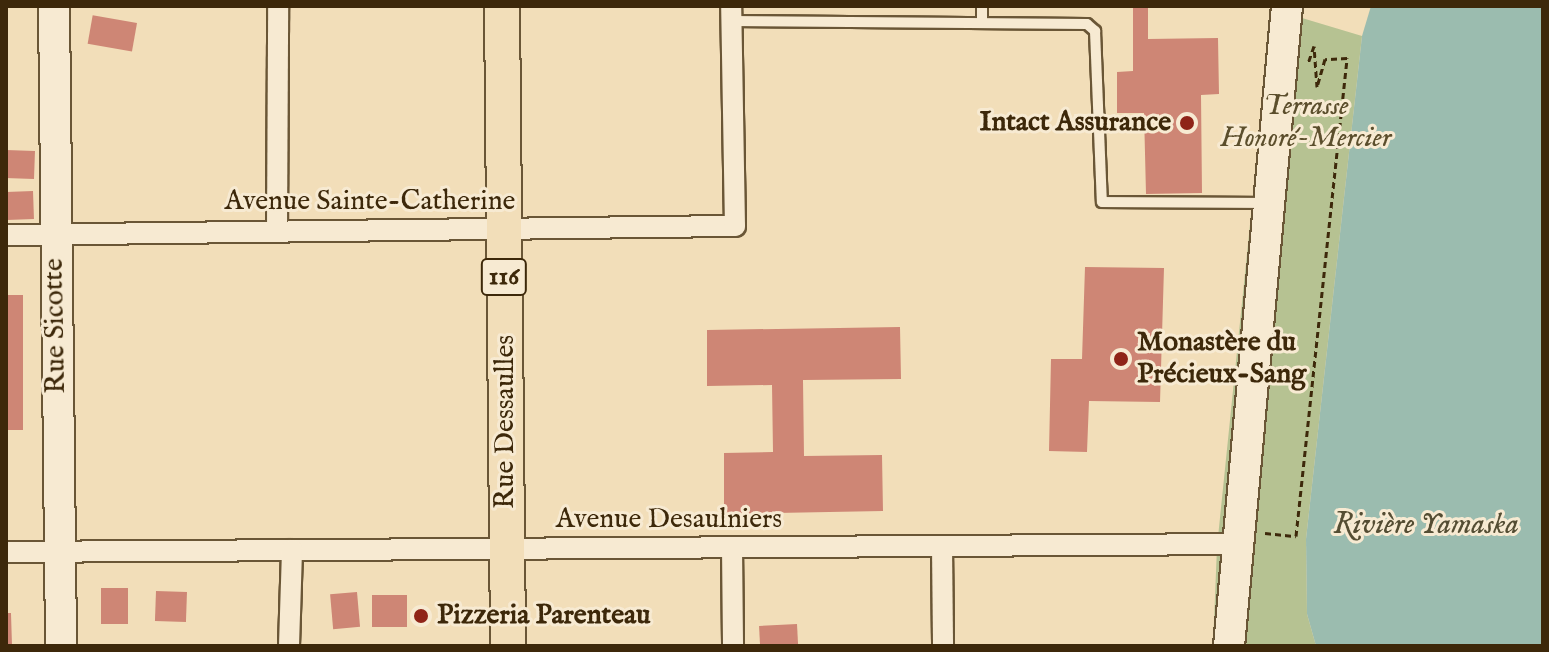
<!DOCTYPE html>
<html>
<head>
<meta charset="utf-8">
<style>
	body { margin:0 }
	#map { position:relative; width:1549px; height:652px; overflow:hidden; background:#f2deb9; font-family:"IM FELL English",serif }
	div>[style] { position:absolute }
	.green>* { inset:0; background:#b6c292 }
	.water>* { inset:0; background:#9bbcaf }
	.building>* { inset:0; background:#ce8675; transform-origin:0 0 }
	.path>* { height:3px; margin-top:-1.5px; transform-origin:0; background:repeating-linear-gradient(90deg,#3d280a 0 6px,transparent 0 10px) }
	.roads { filter:drop-shadow(2px 0 #6a5636) drop-shadow(-2px 0 #6a5636) drop-shadow(0 2px #6a5636) drop-shadow(0 -2px #6a5636) }
	.lane>* { height:10px; margin:-5px; padding:0 5px; transform-origin:5px; border-radius:5px; background:#f7ead2 }
	.street>* { height:20px; margin:-10px; padding:0 10px; transform-origin:10px; border-radius:10px; background:#f7ead2 }
	.secondary>* { height:30px; margin:-15px; padding:0 15px; transform-origin:15px; border-radius:15px; background:#f7ead2 }
	.primary>* { height:34px; margin:-17px; padding:0 17px; transform-origin:17px; border-radius:17px; background:#f2deb9 }
	.dots>* { width:22px; height:22px; translate:-50% -50%; box-sizing:border-box; border:4px solid #f7ead2; border-radius:50% }
	span { translate:-50% -50%; white-space:nowrap; text-align:center; line-height:1.15; -webkit-text-stroke:6px #f7ead2; paint-order:stroke }
	.shield-label span { padding:2px 6px; background:#f7ead2; border:2px solid; border-radius:6px; -webkit-text-stroke-width:0 }
	.shield-label { font-size:26px; color:#3d280a; font-weight:700 }
	.park-label { font-size:28px; color:#5b4e2c; font-style:italic }
	.poi-label { font-size:28px; color:#3d280a; font-weight:700 }
	.right { translate:-100% -50%; text-align:right }
	.left { translate:0 -50%; text-align:left }
	.street-label { font-size:28px; color:#3d280a }
	.water-label { font-size:30px; color:#544d33; font-style:italic }
	.frame { position:absolute; inset:0; border:8px solid #3d280a; pointer-events:none }
</style>
</head>
<body>
<div id="map">
	<div class="green">
		<i style="clip-path:polygon(1272px 9px,1362px 36px,1306px 539px,1307px 614px,1316px 646px,1213px 646px,1217px 547px)"></i>
	</div>
	<div class="water">
		<i style="clip-path:polygon(1371px 6px,1543px 6px,1543px 646px,1316px 646px,1307px 614px,1306px 539px,1362px 36px)"></i>
	</div>
	<div class="building">
		<i style="clip-path:polygon(1133px 6px,1148px 6px,1148px 39px,1218px 38px,1219px 94px,1201px 95px,1202px 193px,1146px 194px,1144px 113px,1117px 113px,1117px 72px,1133px 71px)"></i>
		<i style="left:137px;top:23px;width:29px;height:45px;rotate:100deg"></i>
		<i style="left:6px;top:150px;width:29px;height:28px;rotate:2deg"></i>
		<i style="left:33px;top:191px;width:28px;height:27px;rotate:88deg"></i>
		<i style="clip-path:polygon(1085px 267px,1164px 268px,1160px 402px,1089px 401px,1087px 452px,1049px 451px,1051px 359px,1082px 359px)"></i>
		<i style="left:6px;top:295px;width:17px;height:135px"></i>
		<i style="clip-path:polygon(900px 327px,901px 379px,803px 380px,804px 456px,882px 455px,883px 511px,724px 514px,724px 453px,773px 452px,772px 385px,707px 386px,707px 330px)"></i>
		<i style="left:101px;top:588px;width:27px;height:36px"></i>
		<i style="left:156px;top:591px;width:31px;height:30px;rotate:2deg"></i>
		<i style="left:357px;top:592px;width:35px;height:27px;rotate:85deg"></i>
		<i style="left:372px;top:595px;width:35px;height:32px"></i>
		<i style="clip-path:polygon(6px 613px,11px 613px,12px 646px,6px 646px)"></i>
		<i style="left:797px;top:624px;width:22px;height:38px;rotate:87deg"></i>
	</div>
	<div class="path">
		<i style="left:1265px;top:533px;width:31px;rotate:6deg"></i>
		<i style="left:1296px;top:536px;width:481px;rotate:-83.9deg"></i>
		<i style="left:1347px;top:58px;width:22px;rotate:177deg"></i>
		<i style="left:1325px;top:59px;width:29px;rotate:106deg"></i>
		<i style="left:1317px;top:87px;width:41px;rotate:-94.2deg"></i>
		<i style="left:1314px;top:46px;width:18px;rotate:109deg"></i>
	</div>
	<div class="roads">
		<div class="lane">
			<i style="left:731px;top:21px;width:356px;rotate:0.5deg"></i>
			<i style="left:1087px;top:24px;width:11px;rotate:41deg"></i>
			<i style="left:1095px;top:31px;width:171px;rotate:87.7deg"></i>
			<i style="left:1102px;top:202px;width:164px;rotate:0.3deg"></i>
			<i style="left:982px;top:21px;width:15px;rotate:-90deg"></i>
		</div>
		<div class="street">
			<i style="left:277px;top:230px;width:224px;rotate:-89.7deg"></i>
			<i style="left:6px;top:235px;width:729px;rotate:-0.71deg"></i>
			<i style="left:735px;top:226px;width:220px;rotate:-91deg"></i>
			<i style="left:942px;top:546px;width:100px;rotate:89.4deg"></i>
			<i style="left:732px;top:547px;width:99px;rotate:89.4deg"></i>
			<i style="left:6px;top:552px;width:1231px;rotate:-0.37deg"></i>
			<i style="left:289px;top:646px;width:96px;rotate:-88.2deg"></i>
		</div>
		<div class="secondary">
			<i style="left:54px;top:6px;width:640px;rotate:89.37deg"></i>
			<i style="left:1229px;top:646px;width:643px;rotate:-84.82deg"></i>
		</div>
		<div class="primary">
			<i style="left:502px;top:6px;width:640px;rotate:89.46deg"></i>
		</div>
	</div>
	<div class="dots">
		<i style="left:1187px;top:123px;background:#8f2418"></i>
		<i style="left:1121px;top:359px;background:#8f2418"></i>
		<i style="left:421px;top:616px;background:#8f2418"></i>
	</div>
	<div class="shield-label">
		<span style="left:504px;top:277px">116</span>
	</div>
	<div class="park-label">
		<span style="left:1306px;top:123px">Terrasse<br>Honoré-Mercier</span>
	</div>
	<div class="poi-label">
		<span class="right" style="left:1171px;top:123px">Intact Assurance</span>
		<span class="left" style="left:1137px;top:359px">Monastère du<br>Précieux-Sang</span>
		<span class="left" style="left:437px;top:616px">Pizzeria Parenteau</span>
	</div>
	<div class="street-label">
		<span style="left:370px;top:202px">Avenue Sainte-Catherine</span>
		<span style="left:56px;top:326px;rotate:-91deg">Rue Sicotte</span>
		<span style="left:506px;top:422px;rotate:-90deg">Rue Dessaulles</span>
		<span style="left:669px;top:520px">Avenue Desaulniers</span>
	</div>
	<div class="water-label">
		<span style="left:1426px;top:525px">Rivière Yamaska</span>
	</div>
	<div class="frame"></div>
</div>
</body>
</html>
